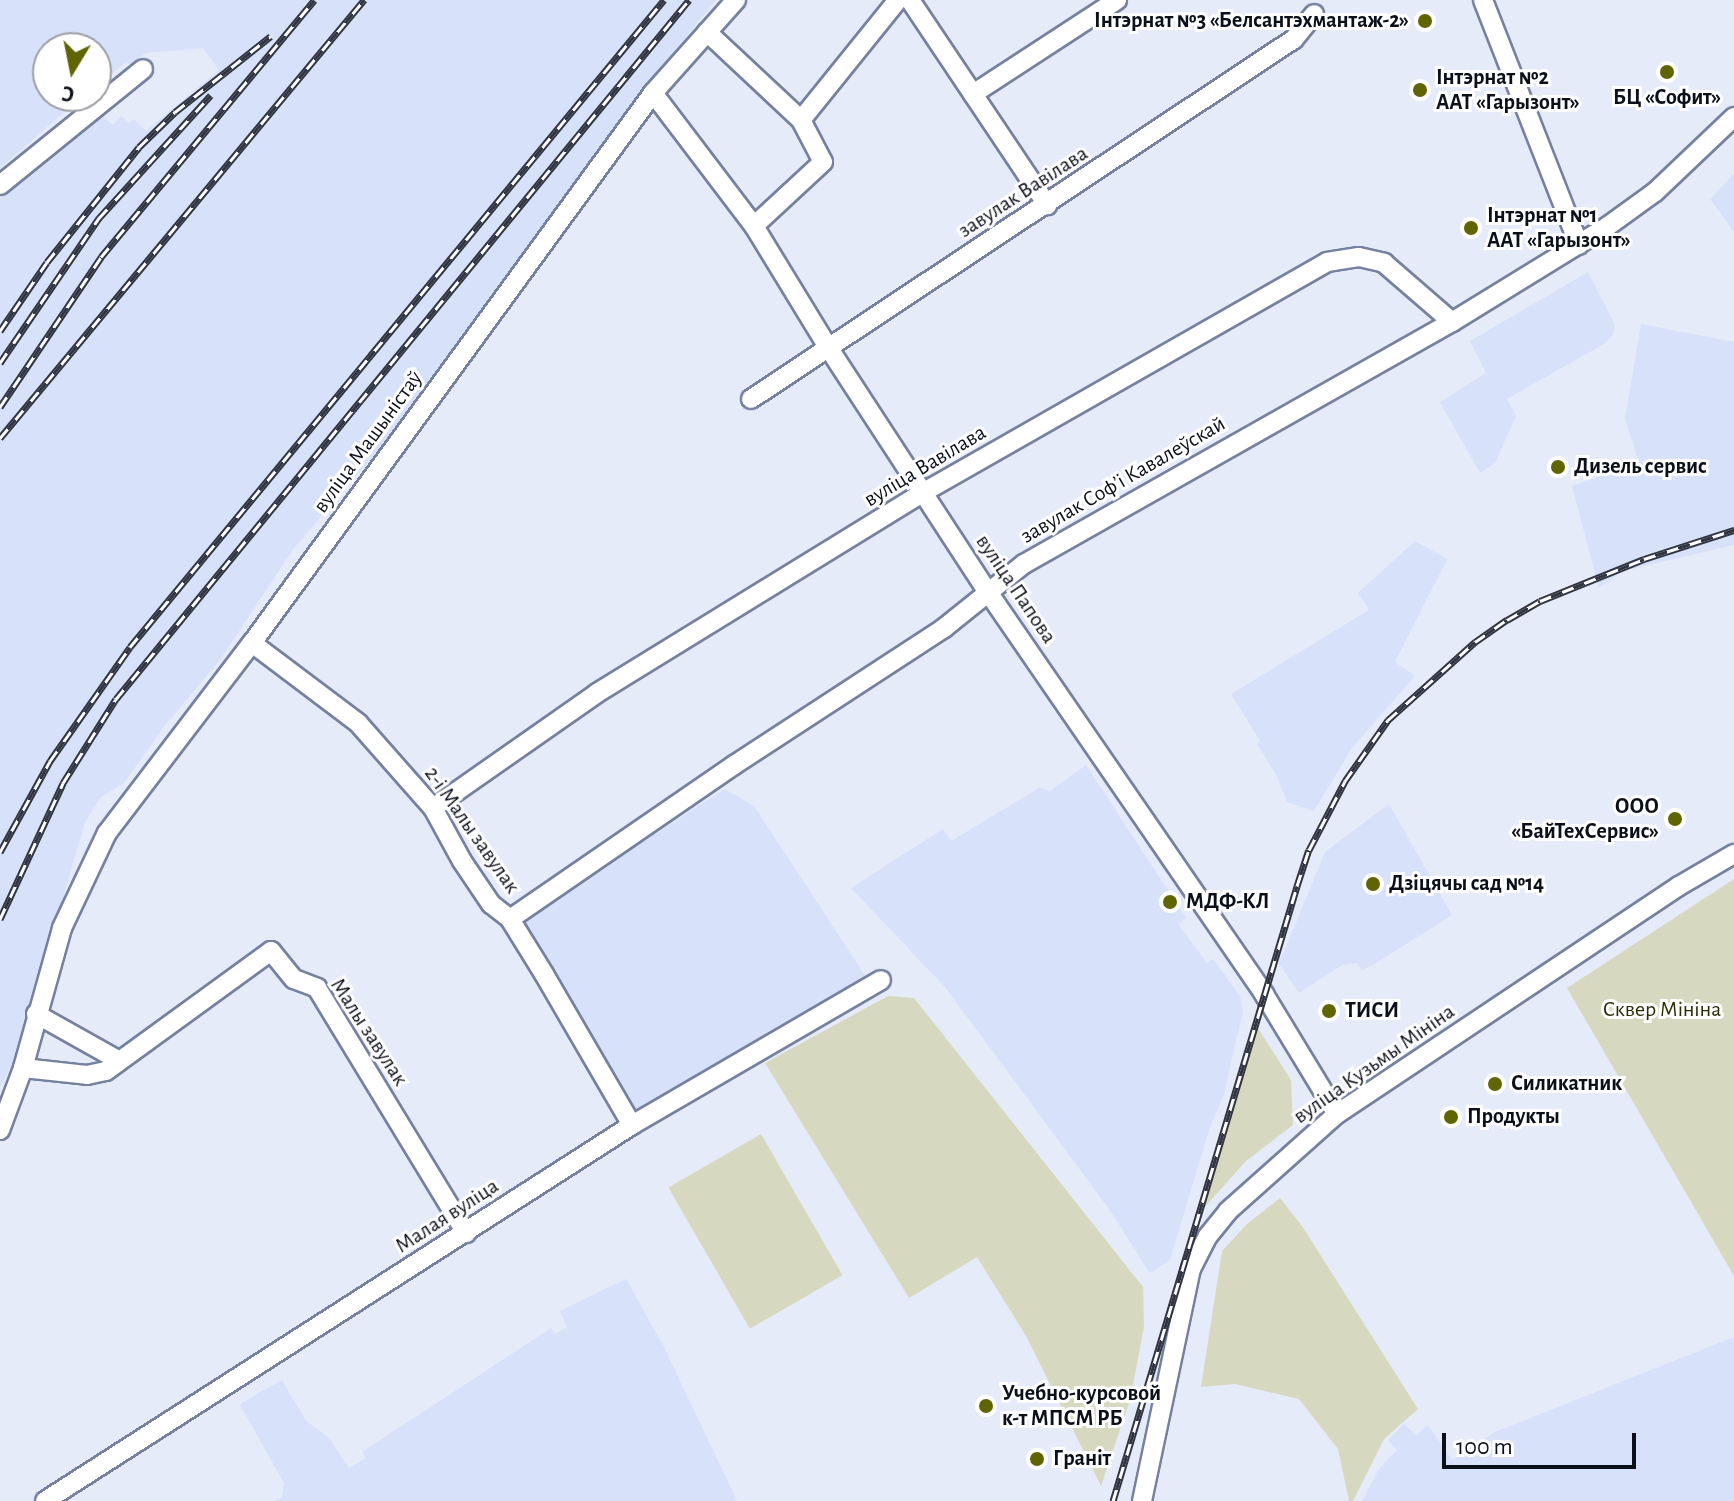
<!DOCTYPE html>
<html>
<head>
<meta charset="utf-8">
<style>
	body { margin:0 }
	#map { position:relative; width:1734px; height:1501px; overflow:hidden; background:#e6ebf9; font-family:"Alegreya Sans",sans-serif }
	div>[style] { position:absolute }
	.built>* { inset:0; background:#d7e1fa }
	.green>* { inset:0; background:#d6d9c0; transform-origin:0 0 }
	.roads { filter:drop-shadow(2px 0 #75819f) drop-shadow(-2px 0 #75819f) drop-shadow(0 2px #75819f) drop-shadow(0 -2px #75819f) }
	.minor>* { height:18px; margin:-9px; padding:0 9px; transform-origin:9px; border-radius:9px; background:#fff }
	.rail>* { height:7px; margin-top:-3.5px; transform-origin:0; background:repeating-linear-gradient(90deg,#fff 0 12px,#313541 0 24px); box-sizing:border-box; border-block:2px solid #313541 }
	.dots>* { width:22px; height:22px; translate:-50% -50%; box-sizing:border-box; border:4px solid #fff; border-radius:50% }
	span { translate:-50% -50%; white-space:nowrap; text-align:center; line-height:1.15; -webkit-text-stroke:6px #fff; paint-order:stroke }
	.poi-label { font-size:22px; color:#0c101b; font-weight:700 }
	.right { translate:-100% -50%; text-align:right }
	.left { translate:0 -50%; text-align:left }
	.street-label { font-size:22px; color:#0c101b }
	.park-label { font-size:22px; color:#2b2e04 }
	.north { position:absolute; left:32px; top:32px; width:80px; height:80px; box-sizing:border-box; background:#fff; border:2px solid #9e9fa4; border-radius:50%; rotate:190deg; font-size:22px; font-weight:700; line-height:32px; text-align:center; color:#0c101b }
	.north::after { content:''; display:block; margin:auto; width:28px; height:36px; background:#606503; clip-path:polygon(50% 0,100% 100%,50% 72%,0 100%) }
	.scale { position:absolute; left:1442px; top:1433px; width:194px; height:36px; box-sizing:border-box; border:4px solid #0c101b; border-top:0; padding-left:10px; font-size:24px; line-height:28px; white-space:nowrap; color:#0c101b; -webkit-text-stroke:6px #fff; paint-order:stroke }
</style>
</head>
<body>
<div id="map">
	<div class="built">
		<i style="clip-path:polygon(0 0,716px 0,649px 82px,399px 426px,294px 548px,220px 660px,163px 728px,124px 783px,101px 797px,85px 822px,33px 1003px,13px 1062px,0 1088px,0 199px,102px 116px,113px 125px,121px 116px,129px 123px,134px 119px,146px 131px,219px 70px,203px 48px,146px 53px,130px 64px,125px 63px,96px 86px,96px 48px,48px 48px,48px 96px,83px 96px,0 168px)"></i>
		<i style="clip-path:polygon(1734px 174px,1734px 232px,1710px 199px)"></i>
		<i style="clip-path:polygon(1588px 272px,1615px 325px,1613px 335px,1604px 344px,1507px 399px,1516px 416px,1495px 463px,1480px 473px,1440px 402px,1486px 373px,1470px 341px)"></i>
		<i style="clip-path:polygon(1641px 324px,1734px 342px,1734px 545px,1623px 571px,1599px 588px,1572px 486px,1639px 463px,1625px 419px)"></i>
		<i style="clip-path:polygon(1415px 541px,1447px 559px,1395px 662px,1415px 676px,1352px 748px,1314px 811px,1287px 802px,1276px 774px,1257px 744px,1260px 741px,1231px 694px,1369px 610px,1358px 593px)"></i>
		<i style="clip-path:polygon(1086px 765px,1186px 918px,1178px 924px,1207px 963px,1213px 959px,1240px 996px,1243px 1011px,1224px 1094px,1209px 1130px,1170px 1260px,1150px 1273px,1109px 1209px,945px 987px,851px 888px,943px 829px,951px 841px,1039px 788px,1050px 791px)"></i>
		<i style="clip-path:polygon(725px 789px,754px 806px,866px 977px,637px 1114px,521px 920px)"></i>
		<i style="clip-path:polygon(1389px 804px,1452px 915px,1373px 965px,1362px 970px,1356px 963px,1342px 965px,1299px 993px,1279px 964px,1325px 852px)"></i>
		<i style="clip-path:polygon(626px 1279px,664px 1347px,737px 1501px,275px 1501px,282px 1497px,284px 1483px,240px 1405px,250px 1398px,282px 1380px,306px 1421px,328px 1437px,349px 1468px,366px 1458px,362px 1452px,551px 1328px,555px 1334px,567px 1327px,560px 1311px)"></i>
		<i style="clip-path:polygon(1734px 1337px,1734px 1501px,1362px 1501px,1379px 1469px,1397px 1450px,1388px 1440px,1404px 1424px,1416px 1435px,1428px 1425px,1452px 1460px,1495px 1432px)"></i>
	</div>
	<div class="green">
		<i style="clip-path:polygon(1734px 879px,1734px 1276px,1567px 988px)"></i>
		<i style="clip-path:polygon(888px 996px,914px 998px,1143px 1287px,1144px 1327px,1130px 1400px,1101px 1486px,1026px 1336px,977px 1257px,909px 1298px,765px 1063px)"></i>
		<i style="clip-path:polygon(1256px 1025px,1291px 1080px,1293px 1125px,1246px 1161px,1204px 1208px)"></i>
		<i style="left:761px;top:1134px;width:163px;height:107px;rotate:60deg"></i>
		<i style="clip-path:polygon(1280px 1198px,1302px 1226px,1418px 1409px,1384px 1439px,1353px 1501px,1349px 1501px,1338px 1449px,1299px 1399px,1235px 1384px,1201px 1387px,1222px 1251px,1247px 1224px)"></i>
	</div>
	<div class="roads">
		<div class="minor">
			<i style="left:910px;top:0;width:247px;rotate:56.2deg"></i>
			<i style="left:1483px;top:0;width:263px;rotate:68.6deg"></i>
			<i style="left:707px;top:32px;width:129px;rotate:43.1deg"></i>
			<i style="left:801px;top:120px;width:47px;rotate:62.4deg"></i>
			<i style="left:823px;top:162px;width:94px;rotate:137.2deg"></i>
			<i style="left:653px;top:93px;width:167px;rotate:52.8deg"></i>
			<i style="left:754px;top:226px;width:142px;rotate:58.6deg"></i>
			<i style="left:828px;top:347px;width:293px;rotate:56.9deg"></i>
			<i style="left:988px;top:592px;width:488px;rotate:55.5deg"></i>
			<i style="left:1264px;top:994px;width:140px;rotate:58.7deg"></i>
			<i style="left:973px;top:94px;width:172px;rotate:-33.1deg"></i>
			<i style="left:801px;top:120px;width:154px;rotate:-51.1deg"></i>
			<i style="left:0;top:185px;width:184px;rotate:-39deg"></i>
			<i style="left:751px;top:399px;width:651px;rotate:-33.54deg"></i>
			<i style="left:1294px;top:39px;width:32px;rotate:-51deg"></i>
			<i style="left:252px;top:643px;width:133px;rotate:37deg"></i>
			<i style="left:358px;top:723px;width:113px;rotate:48.6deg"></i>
			<i style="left:433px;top:808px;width:60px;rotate:61.3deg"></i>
			<i style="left:462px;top:861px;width:52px;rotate:56deg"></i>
			<i style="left:491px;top:904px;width:24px;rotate:38deg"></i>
			<i style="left:510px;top:919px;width:65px;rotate:58.3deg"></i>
			<i style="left:544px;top:974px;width:175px;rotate:59.8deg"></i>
			<i style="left:433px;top:808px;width:200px;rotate:-35deg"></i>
			<i style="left:597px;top:693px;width:384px;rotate:-31.6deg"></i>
			<i style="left:924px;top:492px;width:464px;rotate:-29.7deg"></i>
			<i style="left:1327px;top:262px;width:32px;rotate:-9deg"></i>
			<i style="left:1359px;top:257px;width:26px;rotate:13deg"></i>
			<i style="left:1384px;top:263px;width:90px;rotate:40.9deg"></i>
			<i style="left:510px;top:919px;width:272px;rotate:-34.5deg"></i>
			<i style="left:734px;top:765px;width:251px;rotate:-33.1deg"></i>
			<i style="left:944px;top:628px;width:102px;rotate:-38.7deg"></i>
			<i style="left:1024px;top:564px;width:492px;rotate:-29.5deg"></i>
			<i style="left:1452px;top:322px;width:183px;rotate:-31.6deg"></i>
			<i style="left:1608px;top:226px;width:58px;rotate:-35.9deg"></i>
			<i style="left:1655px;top:192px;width:109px;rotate:-43.5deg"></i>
			<i style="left:36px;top:1014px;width:94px;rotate:29.3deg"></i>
			<i style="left:23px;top:1068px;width:64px;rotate:6.2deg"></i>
			<i style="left:87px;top:1075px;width:19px;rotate:-12deg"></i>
			<i style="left:106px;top:1071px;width:204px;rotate:-36deg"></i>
			<i style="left:271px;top:951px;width:36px;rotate:51deg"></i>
			<i style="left:294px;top:979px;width:25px;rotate:21deg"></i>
			<i style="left:317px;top:988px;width:287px;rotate:58.7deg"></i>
			<i style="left:0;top:1130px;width:66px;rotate:-69.6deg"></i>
			<i style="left:23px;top:1068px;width:145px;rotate:-74.4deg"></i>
			<i style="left:62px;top:928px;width:105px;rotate:-64.7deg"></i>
			<i style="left:107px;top:833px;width:239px;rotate:-52.7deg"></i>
			<i style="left:252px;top:643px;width:681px;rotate:-53.9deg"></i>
			<i style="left:653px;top:93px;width:125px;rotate:-48.3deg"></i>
			<i style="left:45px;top:1501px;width:697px;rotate:-32.64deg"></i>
			<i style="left:632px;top:1125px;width:288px;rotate:-30.2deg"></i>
			<i style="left:1142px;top:1501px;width:237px;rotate:-78.1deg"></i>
			<i style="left:1191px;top:1269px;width:37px;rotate:-63deg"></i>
			<i style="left:1208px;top:1236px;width:32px;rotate:-51deg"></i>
			<i style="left:1228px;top:1211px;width:146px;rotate:-41.7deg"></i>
			<i style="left:1337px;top:1114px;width:411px;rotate:-33.7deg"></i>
			<i style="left:1679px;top:886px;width:64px;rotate:-30.2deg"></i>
		</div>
	</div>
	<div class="rail">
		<i style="left:0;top:331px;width:83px;rotate:-55.7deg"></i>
		<i style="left:47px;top:262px;width:147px;rotate:-51.3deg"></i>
		<i style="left:139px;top:147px;width:50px;rotate:-44.2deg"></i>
		<i style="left:175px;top:112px;width:122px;rotate:-38.4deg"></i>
		<i style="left:0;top:363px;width:176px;rotate:-55.7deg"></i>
		<i style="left:99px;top:218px;width:166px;rotate:-47.7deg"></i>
		<i style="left:0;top:407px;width:181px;rotate:-56deg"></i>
		<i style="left:101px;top:257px;width:334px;rotate:-50.3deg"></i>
		<i style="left:0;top:438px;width:570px;rotate:-50.27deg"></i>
		<i style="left:0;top:852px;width:104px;rotate:-61.2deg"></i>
		<i style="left:50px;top:761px;width:139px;rotate:-54.9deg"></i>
		<i style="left:130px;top:647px;width:839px;rotate:-50.47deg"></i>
		<i style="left:0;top:919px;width:150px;rotate:-65.1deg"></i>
		<i style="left:63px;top:783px;width:99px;rotate:-57.8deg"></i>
		<i style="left:116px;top:699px;width:904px;rotate:-50.66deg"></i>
		<i style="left:1113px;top:1501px;width:642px;rotate:-73.34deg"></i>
		<i style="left:1297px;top:886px;width:38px;rotate:-72deg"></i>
		<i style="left:1309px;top:850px;width:78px;rotate:-62.4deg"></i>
		<i style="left:1345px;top:781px;width:75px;rotate:-54.8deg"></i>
		<i style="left:1388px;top:720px;width:117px;rotate:-41.9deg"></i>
		<i style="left:1475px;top:642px;width:39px;rotate:-35deg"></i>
		<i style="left:1507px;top:620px;width:38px;rotate:-30deg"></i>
		<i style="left:1540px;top:601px;width:112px;rotate:-22deg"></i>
		<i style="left:1644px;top:559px;width:95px;rotate:-17.9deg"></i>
	</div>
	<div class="dots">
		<i style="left:1425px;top:21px;background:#606503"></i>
		<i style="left:1667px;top:72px;background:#606503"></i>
		<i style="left:1420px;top:90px;background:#606503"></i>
		<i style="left:1471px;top:228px;background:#606503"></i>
		<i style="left:1558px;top:467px;background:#606503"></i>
		<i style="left:1675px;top:819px;background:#606503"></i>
		<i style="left:1373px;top:884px;background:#606503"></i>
		<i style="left:1170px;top:902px;background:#606503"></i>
		<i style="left:1329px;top:1011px;background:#606503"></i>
		<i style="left:1495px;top:1084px;background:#606503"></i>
		<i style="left:1451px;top:1117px;background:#606503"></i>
		<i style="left:986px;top:1406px;background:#606503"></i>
		<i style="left:1037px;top:1459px;background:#606503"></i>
	</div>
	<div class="poi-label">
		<span class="right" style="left:1409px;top:21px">Інтэрнат №3 «Белсантэхмантаж-2»</span>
		<span class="left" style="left:1436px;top:90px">Інтэрнат №2<br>ААТ «Гарызонт»</span>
		<span style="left:1667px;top:98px">БЦ «Софит»</span>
		<span class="left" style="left:1487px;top:228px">Інтэрнат №1<br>ААТ «Гарызонт»</span>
		<span class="left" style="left:1574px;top:467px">Дизель сервис</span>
		<span class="right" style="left:1659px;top:819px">ООО<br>«БайТехСервис»</span>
		<span class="left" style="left:1389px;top:884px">Дзіцячы сад №14</span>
		<span class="left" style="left:1186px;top:902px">МДФ-КЛ</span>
		<span class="left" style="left:1345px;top:1011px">ТИСИ</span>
		<span class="left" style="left:1511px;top:1084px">Силикатник</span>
		<span class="left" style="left:1467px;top:1117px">Продукты</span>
		<span class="left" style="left:1002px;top:1406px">Учебно-курсовой<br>к-т МПСМ РБ</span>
		<span class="left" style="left:1053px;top:1459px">Граніт</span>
	</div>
	<div class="street-label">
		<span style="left:1023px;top:192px;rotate:-33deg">завулак Вавілава</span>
		<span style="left:368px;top:442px;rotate:-54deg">вуліца Машыністаў</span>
		<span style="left:925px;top:466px;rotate:-31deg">вуліца Вавілава</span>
		<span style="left:1123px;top:480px;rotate:-30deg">завулак Софʼі Кавалеўскай</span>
		<span style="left:1016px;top:589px;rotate:56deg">вуліца Папова</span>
		<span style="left:472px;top:830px;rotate:55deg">2-і Малы завулак</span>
		<span style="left:369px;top:1032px;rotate:57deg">Малы завулак</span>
		<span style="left:1374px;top:1064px;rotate:-35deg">вуліца Кузьмы Мініна</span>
		<span style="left:447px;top:1216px;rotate:-33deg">Малая вуліца</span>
	</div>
	<div class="park-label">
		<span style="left:1662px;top:1010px">Сквер Мініна</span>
	</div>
	<div class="north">С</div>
	<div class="scale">100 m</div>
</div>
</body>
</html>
